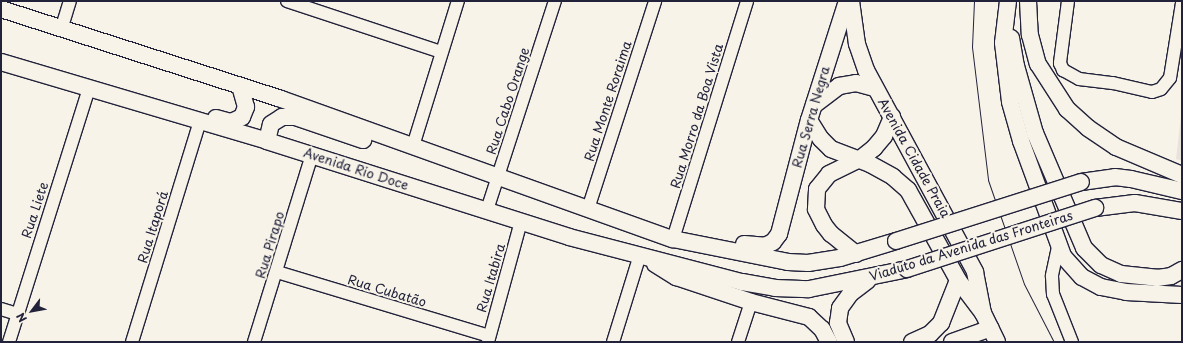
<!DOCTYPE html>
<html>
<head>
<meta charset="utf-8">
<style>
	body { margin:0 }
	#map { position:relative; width:1183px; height:343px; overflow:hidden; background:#f7f3e8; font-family:"Playpen Sans",sans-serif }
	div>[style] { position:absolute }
	.built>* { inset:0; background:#e7e3db }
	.roads { filter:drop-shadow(1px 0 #22223b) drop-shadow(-1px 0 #22223b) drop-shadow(0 1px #22223b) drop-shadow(0 -1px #22223b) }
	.minor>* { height:12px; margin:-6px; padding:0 6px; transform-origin:6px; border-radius:6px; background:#f7f3e8 }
	.major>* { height:16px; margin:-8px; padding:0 8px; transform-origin:8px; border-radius:8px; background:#f7f3e8 }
	.tram>* { height:1px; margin:-0.5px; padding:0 0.5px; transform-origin:0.5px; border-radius:0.5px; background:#22223b }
	.bridges { filter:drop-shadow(1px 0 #22223b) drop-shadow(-1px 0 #22223b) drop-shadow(0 1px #22223b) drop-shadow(0 -1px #22223b) }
	.major-bridge>* { height:16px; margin:-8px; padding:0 8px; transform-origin:8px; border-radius:8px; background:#f7f3e8 }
	span { translate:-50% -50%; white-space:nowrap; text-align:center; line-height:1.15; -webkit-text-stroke:4px #f7f3e8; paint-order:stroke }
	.street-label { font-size:13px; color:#22223b }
	.frame { position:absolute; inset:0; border:2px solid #22223b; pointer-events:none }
	.north { position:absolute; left:12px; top:291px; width:40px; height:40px; -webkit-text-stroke:3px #f7f3e8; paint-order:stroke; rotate:238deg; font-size:11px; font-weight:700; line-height:16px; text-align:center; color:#22223b }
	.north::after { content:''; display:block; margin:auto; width:14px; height:18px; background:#22223b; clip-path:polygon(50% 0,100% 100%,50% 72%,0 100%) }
</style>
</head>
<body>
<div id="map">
	<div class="built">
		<i style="clip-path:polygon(1182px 108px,1182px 161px,1176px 159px)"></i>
	</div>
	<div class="roads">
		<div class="minor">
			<i style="left:287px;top:1px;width:162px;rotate:18.3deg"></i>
			<i style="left:1068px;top:1px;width:63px;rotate:97.4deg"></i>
			<i style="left:1060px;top:63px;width:8px;rotate:67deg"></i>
			<i style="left:1063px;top:70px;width:18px;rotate:29deg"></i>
			<i style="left:1079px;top:79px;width:34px;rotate:7deg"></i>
			<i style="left:1113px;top:83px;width:40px;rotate:13deg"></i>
			<i style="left:1152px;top:92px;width:9px;rotate:-18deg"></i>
			<i style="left:1161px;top:89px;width:14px;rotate:-51deg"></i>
			<i style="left:1170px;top:78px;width:76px;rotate:-80.9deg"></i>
			<i style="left:61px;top:30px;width:30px;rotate:-73deg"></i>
			<i style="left:413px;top:146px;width:152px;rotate:-72.8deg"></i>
			<i style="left:588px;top:209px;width:219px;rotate:-72.1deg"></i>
			<i style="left:487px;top:210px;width:220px;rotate:-72deg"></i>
			<i style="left:673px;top:239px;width:249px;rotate:-72.7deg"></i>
			<i style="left:1058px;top:247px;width:30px;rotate:102deg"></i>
			<i style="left:1052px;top:276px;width:18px;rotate:87deg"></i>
			<i style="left:1053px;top:294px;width:52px;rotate:68.4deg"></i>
			<i style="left:277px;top:272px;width:221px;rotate:16.8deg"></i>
			<i style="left:1px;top:309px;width:17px;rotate:17deg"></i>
			<i style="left:9px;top:342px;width:266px;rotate:-72.5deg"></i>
			<i style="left:132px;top:342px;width:231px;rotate:-72.9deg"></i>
			<i style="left:254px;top:342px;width:196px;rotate:-72.8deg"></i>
			<i style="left:488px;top:342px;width:125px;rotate:-74.7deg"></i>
			<i style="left:613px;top:342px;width:91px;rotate:-72.8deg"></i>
			<i style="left:738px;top:342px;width:42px;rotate:-72deg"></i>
		</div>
		<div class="major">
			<i style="left:851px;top:1px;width:43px;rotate:82.1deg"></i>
			<i style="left:857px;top:44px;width:28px;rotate:71deg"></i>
			<i style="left:866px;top:70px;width:230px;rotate:61.6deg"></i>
			<i style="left:975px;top:272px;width:42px;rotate:79deg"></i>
			<i style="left:1008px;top:1px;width:42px;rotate:96.8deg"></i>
			<i style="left:1003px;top:43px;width:59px;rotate:83.2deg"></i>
			<i style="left:1010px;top:102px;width:41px;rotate:74.2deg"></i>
			<i style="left:1021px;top:141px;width:122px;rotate:69.9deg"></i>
			<i style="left:1063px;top:256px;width:28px;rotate:48deg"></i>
			<i style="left:1082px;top:277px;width:21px;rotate:28deg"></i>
			<i style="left:1101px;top:287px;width:25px;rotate:11deg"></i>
			<i style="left:1126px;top:292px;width:56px;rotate:3.1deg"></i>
			<i style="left:1028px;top:1px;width:34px;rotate:87deg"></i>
			<i style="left:1030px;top:35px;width:30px;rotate:75deg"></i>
			<i style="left:1038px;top:64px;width:54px;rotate:57.2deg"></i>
			<i style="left:1067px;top:109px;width:28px;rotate:42deg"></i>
			<i style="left:1088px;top:128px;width:34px;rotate:34deg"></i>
			<i style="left:1116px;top:147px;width:72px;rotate:23deg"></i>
			<i style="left:1px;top:9px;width:294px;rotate:17.8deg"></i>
			<i style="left:281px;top:99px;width:416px;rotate:19.7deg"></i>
			<i style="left:673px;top:239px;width:117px;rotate:11.3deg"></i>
			<i style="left:788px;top:262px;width:20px;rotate:3deg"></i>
			<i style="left:808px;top:263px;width:32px;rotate:-9deg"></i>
			<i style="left:840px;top:258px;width:59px;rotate:-16.9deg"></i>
			<i style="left:1011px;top:38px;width:28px;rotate:80deg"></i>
			<i style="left:1016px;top:66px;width:70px;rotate:74.2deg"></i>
			<i style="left:1035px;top:133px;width:125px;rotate:66.9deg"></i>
			<i style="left:1084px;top:248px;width:24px;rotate:45deg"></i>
			<i style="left:1101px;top:265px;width:22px;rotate:24deg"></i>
			<i style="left:1121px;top:274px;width:36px;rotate:6deg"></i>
			<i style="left:1157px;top:278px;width:14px;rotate:-8deg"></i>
			<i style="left:1171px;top:276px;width:13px;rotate:-29deg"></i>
			<i style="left:1px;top:62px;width:277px;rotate:16.5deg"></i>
			<i style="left:267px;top:141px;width:317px;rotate:17.6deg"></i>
			<i style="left:569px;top:237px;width:179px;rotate:14.6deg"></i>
			<i style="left:742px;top:282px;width:34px;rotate:10deg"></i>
			<i style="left:775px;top:288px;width:34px;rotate:2deg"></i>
			<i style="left:809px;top:289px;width:100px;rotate:-11.5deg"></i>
			<i style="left:814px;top:105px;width:31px;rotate:-37deg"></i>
			<i style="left:839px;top:86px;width:17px;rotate:-10deg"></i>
			<i style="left:856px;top:83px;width:20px;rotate:15deg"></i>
			<i style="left:216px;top:118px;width:16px;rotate:15deg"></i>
			<i style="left:231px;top:122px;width:12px;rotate:-24deg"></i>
			<i style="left:242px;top:117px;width:11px;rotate:-68deg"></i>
			<i style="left:246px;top:107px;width:22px;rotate:-106deg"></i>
			<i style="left:809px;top:120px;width:22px;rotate:58deg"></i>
			<i style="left:821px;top:139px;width:14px;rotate:45deg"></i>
			<i style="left:831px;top:149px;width:42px;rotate:21deg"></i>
			<i style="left:870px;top:164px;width:26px;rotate:29deg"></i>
			<i style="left:893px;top:177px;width:20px;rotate:41deg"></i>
			<i style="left:908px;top:190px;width:103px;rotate:60.9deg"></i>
			<i style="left:958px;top:280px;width:41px;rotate:52.9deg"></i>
			<i style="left:983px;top:313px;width:32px;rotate:64deg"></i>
			<i style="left:267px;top:141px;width:17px;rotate:-77deg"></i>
			<i style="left:271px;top:124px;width:13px;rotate:-32deg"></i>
			<i style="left:282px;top:117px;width:13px"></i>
			<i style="left:295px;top:117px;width:72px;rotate:18.7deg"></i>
			<i style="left:1081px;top:182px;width:34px;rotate:-8deg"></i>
			<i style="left:1115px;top:177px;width:16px;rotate:7deg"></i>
			<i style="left:1131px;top:179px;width:52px;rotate:13.2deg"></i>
			<i style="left:1095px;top:208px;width:40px;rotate:-7.1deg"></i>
			<i style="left:1135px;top:203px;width:48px;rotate:9.7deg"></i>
			<i style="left:744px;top:244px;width:21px;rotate:5deg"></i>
			<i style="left:765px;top:246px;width:9px;rotate:-27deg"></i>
			<i style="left:773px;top:242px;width:10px;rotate:-53deg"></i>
			<i style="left:779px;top:234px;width:118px;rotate:-75.3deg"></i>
			<i style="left:809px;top:120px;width:125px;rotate:-72.3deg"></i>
			<i style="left:856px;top:254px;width:32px;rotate:-141deg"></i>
			<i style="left:831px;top:234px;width:11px;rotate:-128deg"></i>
			<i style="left:824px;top:225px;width:18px;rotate:-117deg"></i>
			<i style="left:816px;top:209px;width:20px;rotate:-87deg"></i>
			<i style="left:817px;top:189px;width:19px;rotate:-51deg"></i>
			<i style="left:829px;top:174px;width:34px;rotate:-26deg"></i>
			<i style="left:860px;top:159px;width:18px;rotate:-38deg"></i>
			<i style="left:874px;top:148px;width:16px;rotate:-50deg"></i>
			<i style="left:884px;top:136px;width:21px;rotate:-67deg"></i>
			<i style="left:655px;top:264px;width:25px;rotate:32deg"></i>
			<i style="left:676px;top:277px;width:79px;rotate:18.4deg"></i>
			<i style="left:751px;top:302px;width:60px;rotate:14.5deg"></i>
			<i style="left:809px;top:317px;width:18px;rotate:43deg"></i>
			<i style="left:822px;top:329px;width:15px;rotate:62deg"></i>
			<i style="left:846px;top:342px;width:21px;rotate:-113deg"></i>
			<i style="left:838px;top:323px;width:15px;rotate:-82deg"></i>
			<i style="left:840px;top:308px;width:19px;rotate:-54deg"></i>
			<i style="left:851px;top:293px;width:21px;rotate:-37deg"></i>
			<i style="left:912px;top:342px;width:20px;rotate:-24deg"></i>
			<i style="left:930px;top:334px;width:16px;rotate:-45deg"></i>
			<i style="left:941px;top:323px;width:46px;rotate:-68.4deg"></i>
			<i style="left:952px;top:342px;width:41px;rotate:-19.7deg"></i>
		</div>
	</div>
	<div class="tram">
		<i style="left:974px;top:1px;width:46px;rotate:92.5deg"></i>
		<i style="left:972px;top:47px;width:134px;rotate:83.1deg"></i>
		<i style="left:988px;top:180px;width:110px;rotate:70.9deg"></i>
		<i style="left:1024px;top:284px;width:65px;rotate:62.7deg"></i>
	</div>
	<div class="bridges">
		<div class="major-bridge">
			<i style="left:896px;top:241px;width:194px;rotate:-17.7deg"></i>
			<i style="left:907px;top:269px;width:198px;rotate:-18deg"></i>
		</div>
	</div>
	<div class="street-label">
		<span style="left:508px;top:101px;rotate:-72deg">Rua Cabo Orange</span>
		<span style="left:608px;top:101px;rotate:-72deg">Rua Monte Roraima</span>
		<span style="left:697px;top:116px;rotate:-73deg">Rua Morro da Boa Vista</span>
		<span style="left:811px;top:117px;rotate:-74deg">Rua Serra Negra</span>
		<span style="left:914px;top:158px;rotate:61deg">Avenida Cidade Praia</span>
		<span style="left:356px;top:169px;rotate:18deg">Avenida Rio Doce</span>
		<span style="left:35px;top:210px;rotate:-72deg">Rua Liete</span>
		<span style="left:153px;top:227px;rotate:-73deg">Rua Itaporá</span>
		<span style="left:270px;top:245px;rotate:-73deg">Rua Pirapo</span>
		<span style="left:971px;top:246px;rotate:-17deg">Viaduto da Avenida das Fronteiras</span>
		<span style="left:491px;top:278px;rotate:-74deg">Rua Itabira</span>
		<span style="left:387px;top:291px;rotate:17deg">Rua Cubatão</span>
	</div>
	<div class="frame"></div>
	<div class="north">N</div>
</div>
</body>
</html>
